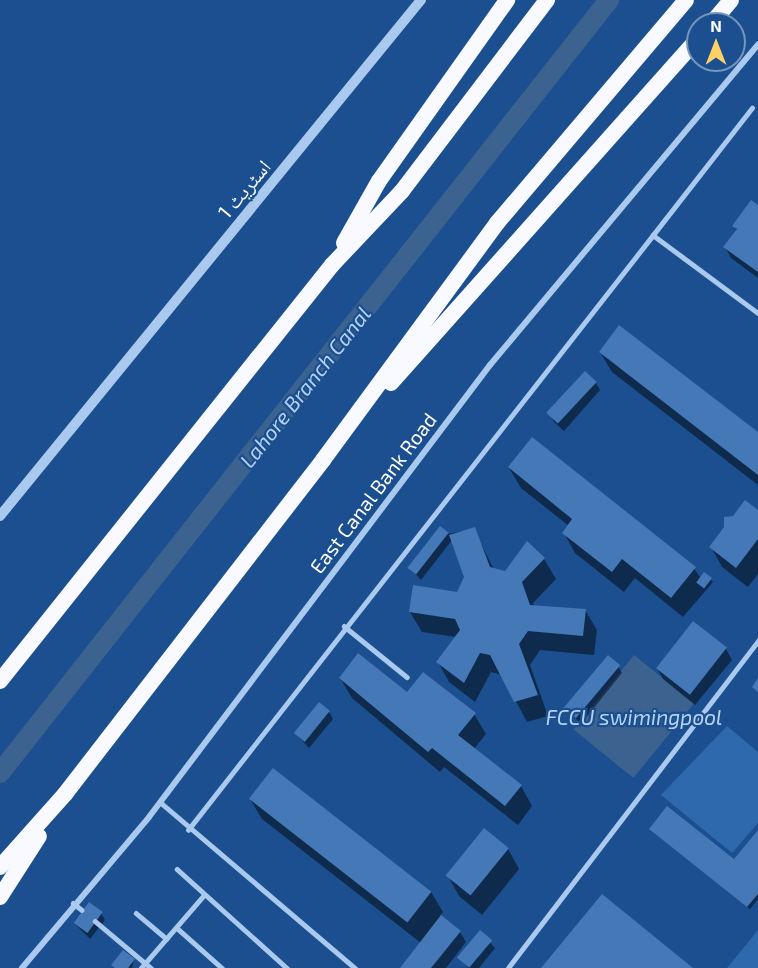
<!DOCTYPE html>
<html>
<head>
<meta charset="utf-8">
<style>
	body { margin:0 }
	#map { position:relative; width:758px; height:968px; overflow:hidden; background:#1b4f8f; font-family:"Exo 2","Noto Naskh Arabic",sans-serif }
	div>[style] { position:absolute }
	.green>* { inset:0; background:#2e69ad }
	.water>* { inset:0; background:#3c6290; transform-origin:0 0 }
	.shadow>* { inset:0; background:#0007 }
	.canal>* { height:20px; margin:-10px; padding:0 10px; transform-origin:10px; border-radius:10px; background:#3c6290 }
	.building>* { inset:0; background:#4478b7; transform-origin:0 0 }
	.service>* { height:4.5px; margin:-2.25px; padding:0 2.25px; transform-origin:2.25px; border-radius:2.25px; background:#a9c9ee }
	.minor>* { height:6px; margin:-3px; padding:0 3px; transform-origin:3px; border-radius:3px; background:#a9c9ee }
	.tertiary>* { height:10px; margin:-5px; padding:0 5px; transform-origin:5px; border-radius:5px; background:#a9c9ee }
	.trunk>* { height:16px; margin:-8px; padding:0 8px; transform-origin:8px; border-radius:8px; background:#f8faff }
	span { translate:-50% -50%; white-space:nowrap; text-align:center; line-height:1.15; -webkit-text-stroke:4.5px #1b4f8f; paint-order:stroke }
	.street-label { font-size:20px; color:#fff }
	.water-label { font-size:21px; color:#b5d3f5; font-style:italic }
	.north { position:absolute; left:686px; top:12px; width:60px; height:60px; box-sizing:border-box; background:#1b4f8f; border:2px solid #7695bc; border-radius:50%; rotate:0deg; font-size:16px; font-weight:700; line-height:24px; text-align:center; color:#fff }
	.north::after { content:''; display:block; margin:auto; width:21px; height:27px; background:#ffd166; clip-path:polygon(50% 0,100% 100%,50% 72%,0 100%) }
</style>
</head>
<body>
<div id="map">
	<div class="green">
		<i style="clip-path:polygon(727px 726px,758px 752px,758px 823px,732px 853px,661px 795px)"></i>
		<i style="clip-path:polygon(758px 930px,758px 968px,727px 968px)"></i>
	</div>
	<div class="water">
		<i style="left:634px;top:655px;width:77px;height:96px;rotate:39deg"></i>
	</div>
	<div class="shadow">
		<i style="clip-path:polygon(758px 207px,758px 278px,731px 258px,725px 247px,737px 231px,734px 226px)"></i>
		<i style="clip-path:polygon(600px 352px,758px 434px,758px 485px,612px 372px)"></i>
		<i style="clip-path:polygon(596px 383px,600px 390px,564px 431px,554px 422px,550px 415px)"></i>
		<i style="clip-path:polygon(509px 468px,694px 568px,701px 579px,704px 574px,713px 582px,683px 617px,635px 578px,624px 592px,575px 553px,564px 533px,569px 526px,521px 488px)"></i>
		<i style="clip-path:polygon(758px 512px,758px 574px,748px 587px,722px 567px,711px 547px)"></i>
		<i style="clip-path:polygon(474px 529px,494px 570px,506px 573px,544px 559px,556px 579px,533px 603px,534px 606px,585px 610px,597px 630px,594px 655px,540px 650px,530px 665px,548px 716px,527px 722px,502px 675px,491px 672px,475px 702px,449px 682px,438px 662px,456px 637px,422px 632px,410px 612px,458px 594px,466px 577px,452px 540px,421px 580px,409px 567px,447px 534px)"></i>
		<i style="clip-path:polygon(726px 649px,732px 660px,695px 705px,663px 679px,657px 668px)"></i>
		<i style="clip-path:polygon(618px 666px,622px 673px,581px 724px,567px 709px)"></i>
		<i style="clip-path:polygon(340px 678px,474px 714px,486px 734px,474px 749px,521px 786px,532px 806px,518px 825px,444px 767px,440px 772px,352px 698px)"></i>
		<i style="clip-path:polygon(329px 712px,333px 719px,309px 748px,295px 733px)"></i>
		<i style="clip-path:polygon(274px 770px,431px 892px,443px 912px,440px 916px,460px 932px,466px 942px,446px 968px,402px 968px,421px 943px,262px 819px,250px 799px)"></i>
		<i style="clip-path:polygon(651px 829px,734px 861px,758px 832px,758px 899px,750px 909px)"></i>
		<i style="clip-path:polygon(508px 849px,519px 869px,482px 915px,459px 896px,448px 876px)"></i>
		<i style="clip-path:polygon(101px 913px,105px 920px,90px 939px,74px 923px)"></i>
		<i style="clip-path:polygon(480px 932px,495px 948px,479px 968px,468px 968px,460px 958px)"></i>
		<i style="clip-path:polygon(134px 960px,132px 968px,113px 965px)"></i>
	</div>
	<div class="canal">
		<i style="left:0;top:773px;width:984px;rotate:-51.77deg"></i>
	</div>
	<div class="building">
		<i style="clip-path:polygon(751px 200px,758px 205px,758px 272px,723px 247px,737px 229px,732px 226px)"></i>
		<i style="clip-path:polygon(619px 325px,758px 432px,758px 475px,599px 352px)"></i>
		<i style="left:585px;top:371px;width:16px;height:57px;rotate:43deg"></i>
		<i style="clip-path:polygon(532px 437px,696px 567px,671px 598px,622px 559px,612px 572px,562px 533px,572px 519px,508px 467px)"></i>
		<i style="clip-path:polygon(745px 500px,758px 510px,758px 539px,736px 568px,709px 547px,724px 527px,724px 517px,733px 516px)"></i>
		<i style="left:440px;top:526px;width:11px;height:53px;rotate:38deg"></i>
		<i style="clip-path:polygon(475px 527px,490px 567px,505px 571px,527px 541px,545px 558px,522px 582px,530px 605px,586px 609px,583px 636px,528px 631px,519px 644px,538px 695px,514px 702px,490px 655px,480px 653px,464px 683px,436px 662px,460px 630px,455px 619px,409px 612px,413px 585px,457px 592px,464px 577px,449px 535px)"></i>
		<i style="left:704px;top:572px;width:10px;height:13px;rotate:37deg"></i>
		<i style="left:693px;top:621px;width:43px;height:60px;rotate:38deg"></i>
		<i style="clip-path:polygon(358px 653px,407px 692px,423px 672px,476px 713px,458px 735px,522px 785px,505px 806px,432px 748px,428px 752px,339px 678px)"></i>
		<i style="left:608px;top:655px;width:16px;height:69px;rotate:40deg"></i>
		<i style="clip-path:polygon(758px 678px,758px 692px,752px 687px)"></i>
		<i style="left:319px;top:702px;width:14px;height:40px;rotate:39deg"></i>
		<i style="left:273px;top:768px;width:201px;height:39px;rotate:38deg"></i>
		<i style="clip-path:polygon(667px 806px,734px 859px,758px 830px,758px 894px,747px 907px,649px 829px)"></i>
		<i style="left:484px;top:828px;width:32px;height:61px;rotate:39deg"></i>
		<i style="clip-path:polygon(602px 894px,693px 968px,541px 968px)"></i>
		<i style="left:89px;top:902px;width:17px;height:26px;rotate:36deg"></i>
		<i style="clip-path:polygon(441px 915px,461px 931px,431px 968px,400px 968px)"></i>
		<i style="left:480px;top:930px;width:16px;height:36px;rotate:40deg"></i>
		<i style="clip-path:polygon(123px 950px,135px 959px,128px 968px,115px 968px,111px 965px)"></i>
	</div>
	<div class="service">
		<i style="left:653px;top:235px;width:161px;rotate:-52.1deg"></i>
		<i style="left:344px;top:626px;width:81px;rotate:39deg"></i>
		<i style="left:160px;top:802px;width:256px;rotate:40.4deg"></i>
		<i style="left:188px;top:830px;width:755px;rotate:-51.99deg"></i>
		<i style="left:653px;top:235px;width:131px;rotate:36.6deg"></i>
		<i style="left:177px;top:869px;width:148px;rotate:42deg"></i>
		<i style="left:73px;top:903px;width:11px;rotate:38deg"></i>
		<i style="left:136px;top:913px;width:40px;rotate:40deg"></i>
		<i style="left:95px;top:921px;width:73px;rotate:40deg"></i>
		<i style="left:177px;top:928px;width:60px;rotate:41.6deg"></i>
		<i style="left:141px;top:968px;width:96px;rotate:-49.2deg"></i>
		<i style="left:508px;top:968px;width:412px;rotate:-52.6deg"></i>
	</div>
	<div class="minor">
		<i style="left:22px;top:968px;width:197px;rotate:-49.9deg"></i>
		<i style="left:149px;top:817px;width:566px;rotate:-52.97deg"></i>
		<i style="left:490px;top:365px;width:418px;rotate:-50.1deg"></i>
	</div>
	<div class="tertiary">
		<i style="left:0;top:516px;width:666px;rotate:-50.79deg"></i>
	</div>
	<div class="trunk">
		<i style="left:711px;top:24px;width:31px;rotate:-50deg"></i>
		<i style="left:344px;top:243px;width:71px;rotate:-60.6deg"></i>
		<i style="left:379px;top:181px;width:222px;rotate:-54.7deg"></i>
		<i style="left:391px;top:383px;width:461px;rotate:-48.3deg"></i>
		<i style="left:0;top:681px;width:532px;rotate:-51.41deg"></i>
		<i style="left:332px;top:265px;width:102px;rotate:-46.6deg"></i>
		<i style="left:402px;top:191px;width:240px;rotate:-52.8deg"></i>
		<i style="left:0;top:867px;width:98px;rotate:-48.3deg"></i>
		<i style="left:65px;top:794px;width:422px;rotate:-52.3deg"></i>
		<i style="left:323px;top:460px;width:294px;rotate:-53.7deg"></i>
		<i style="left:497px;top:223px;width:292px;rotate:-49.7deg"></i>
		<i style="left:0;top:897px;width:72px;rotate:-57.4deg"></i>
	</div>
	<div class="street-label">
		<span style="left:244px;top:189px;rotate:-50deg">اسٹریٹ 1</span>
		<span style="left:373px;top:493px;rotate:-53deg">East Canal Bank Road</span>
	</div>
	<div class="water-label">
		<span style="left:305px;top:387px;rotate:-52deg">Lahore Branch Canal</span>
		<span style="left:634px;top:717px">FCCU swimingpool</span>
	</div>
	<div class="north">N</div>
</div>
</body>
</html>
